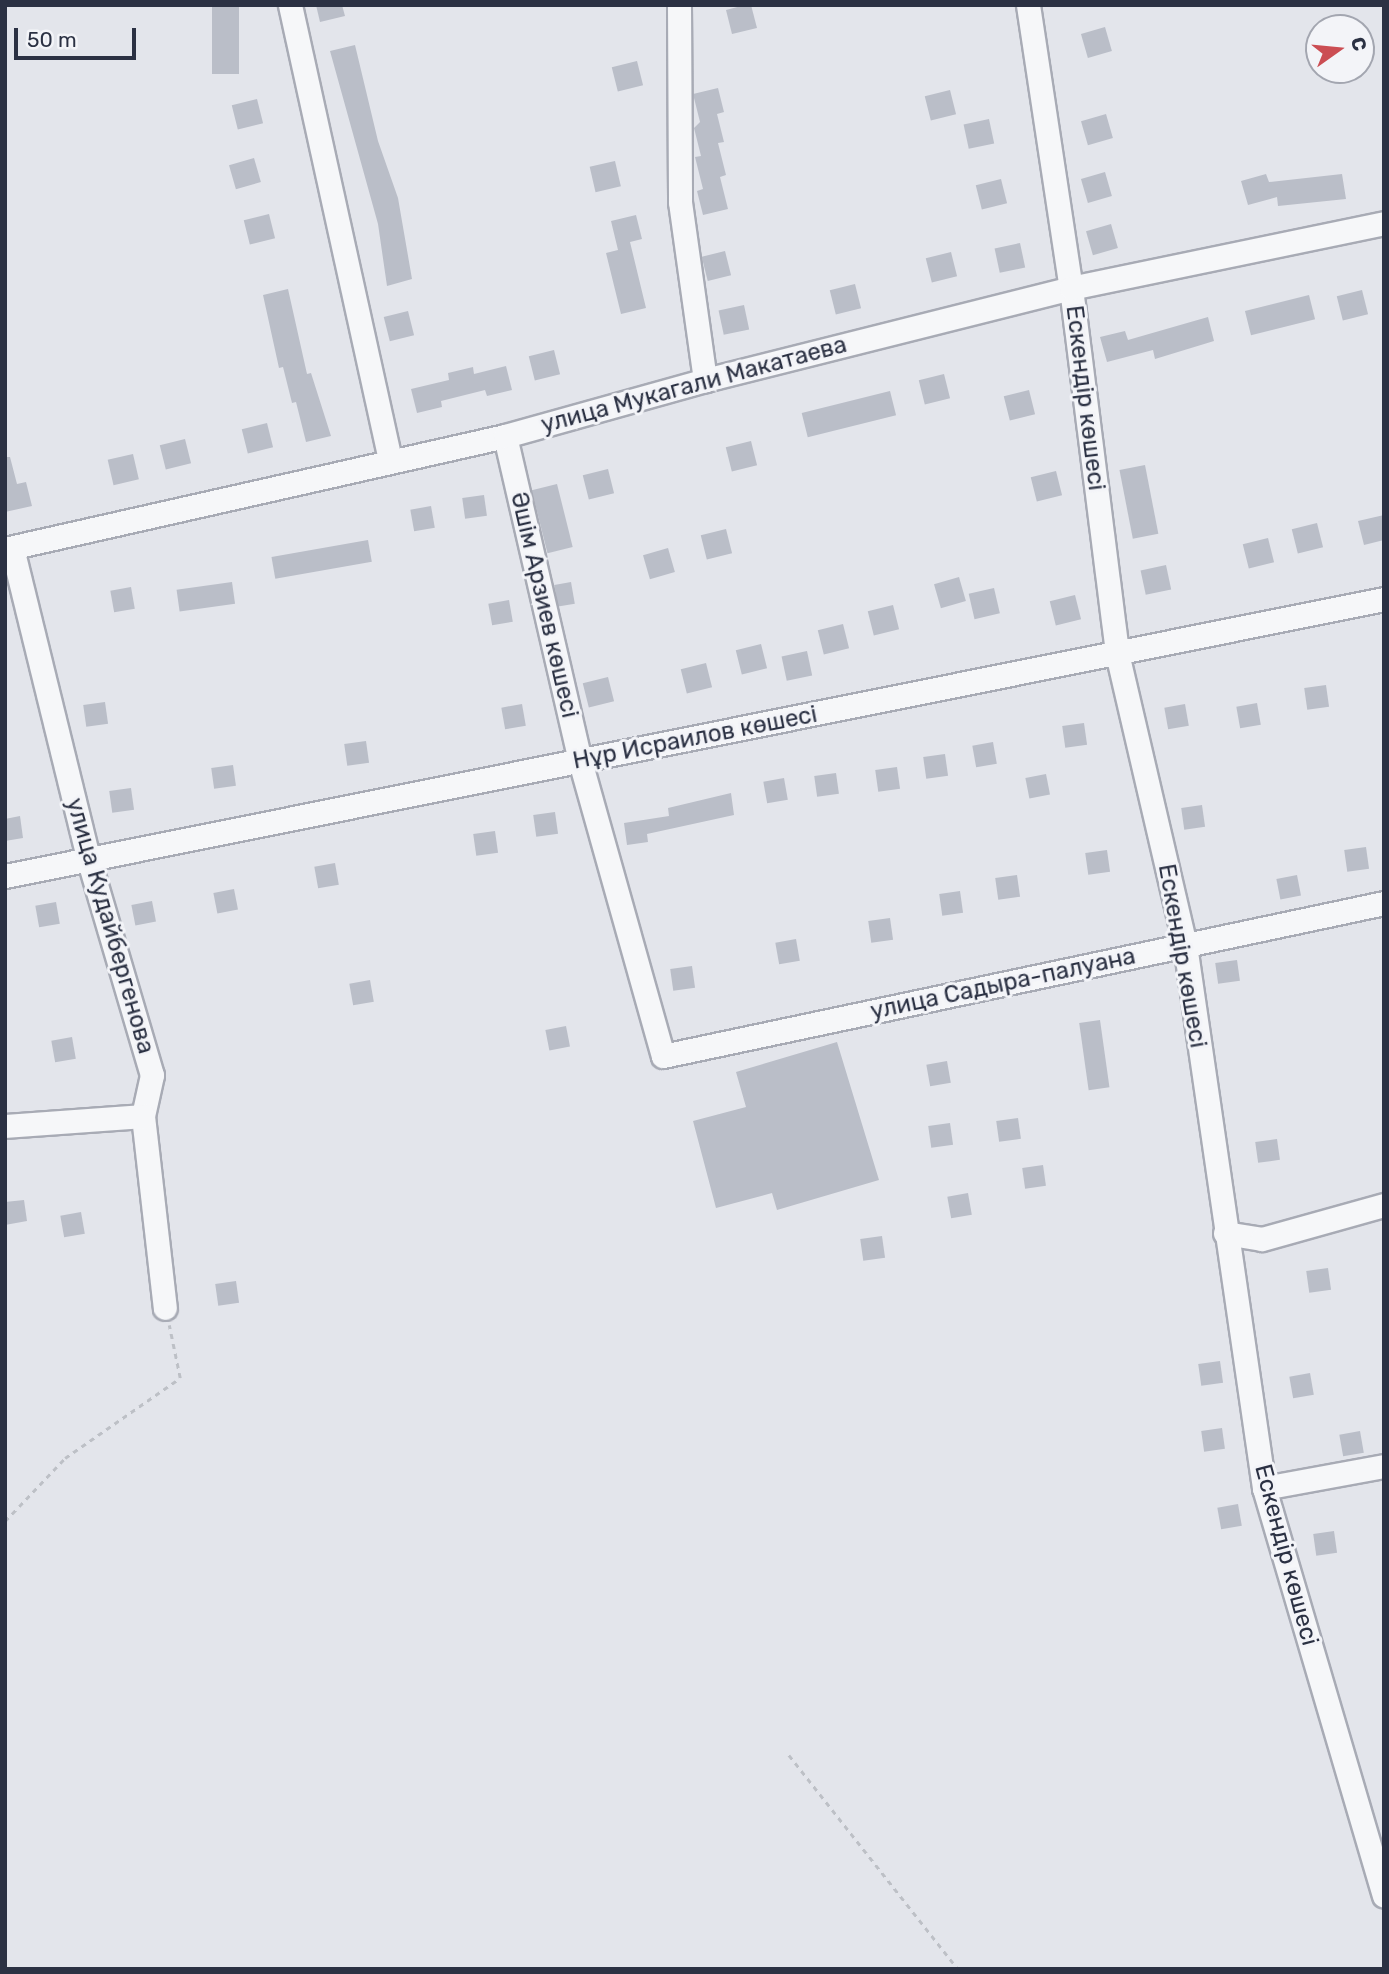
<!DOCTYPE html>
<html>
<head>
<meta charset="utf-8">
<style>
	body { margin:0 }
	#map { position:relative; width:1389px; height:1974px; overflow:hidden; background:#e3e5eb; font-family:Rubik,sans-serif }
	div>[style] { position:absolute }
	.building>* { inset:0; background:#babec8; transform-origin:0 0 }
	.path>* { height:2.5px; margin-top:-1.25px; transform-origin:0; background:repeating-linear-gradient(90deg,#bdc0c6 0 5px,transparent 0 10px) }
	.roads { filter:drop-shadow(2px 0 #a8abb5) drop-shadow(-2px 0 #a8abb5) drop-shadow(0 2px #a8abb5) drop-shadow(0 -2px #a8abb5) }
	.minor>* { height:23px; margin:-11.5px; padding:0 11.5px; transform-origin:11.5px; border-radius:11.5px; background:#f6f7f9 }
	span { translate:-50% -50%; white-space:nowrap; text-align:center; line-height:1.15; -webkit-text-stroke:6px #f3f4f8; paint-order:stroke }
	.street-label { font-size:24px; color:#2b3143 }
	.frame { position:absolute; inset:0; border:7px solid #2b3143; pointer-events:none }
	.north { position:absolute; left:1305px; top:14px; width:70px; height:70px; box-sizing:border-box; background:#f3f4f8; border:2px solid #a3a6b0; border-radius:50%; rotate:75deg; font-size:19px; font-weight:700; line-height:28px; text-align:center; color:#2b3143 }
	.north::after { content:''; display:block; margin:auto; width:24px; height:32px; background:#cb4d53; clip-path:polygon(50% 0,100% 100%,50% 72%,0 100%) }
	.scale { position:absolute; left:14px; top:28px; width:122px; height:32px; box-sizing:border-box; border:4px solid #2b3143; border-top:0; padding-left:9px; font-size:21px; line-height:24px; white-space:nowrap; color:#2b3143; -webkit-text-stroke:5px #f3f4f8; paint-order:stroke }
</style>
</head>
<body>
<div id="map">
	<div class="building">
		<i style="left:212px;top:5px;width:27px;height:69px"></i>
		<i style="clip-path:polygon(316px 5px,342px 5px,345px 16px,320px 22px)"></i>
		<i style="clip-path:polygon(745px 5px,751px 5px,757px 28px,732px 34px,726px 10px)"></i>
		<i style="left:1105px;top:27px;width:25px;height:25px;rotate:74deg"></i>
		<i style="clip-path:polygon(355px 45px,378px 141px,398px 198px,412px 279px,387px 286px,378px 224px,330px 51px)"></i>
		<i style="left:637px;top:61px;width:25px;height:26px;rotate:76deg"></i>
		<i style="clip-path:polygon(718px 88px,724px 112px,717px 114px,724px 142px,718px 143px,726px 175px,720px 177px,728px 209px,703px 215px,697px 191px,703px 189px,695px 157px,701px 156px,694px 128px,700px 122px,693px 94px)"></i>
		<i style="left:950px;top:90px;width:25px;height:26px;rotate:76deg"></i>
		<i style="left:257px;top:99px;width:25px;height:26px;rotate:76deg"></i>
		<i style="left:1106px;top:114px;width:25px;height:26px;rotate:74deg"></i>
		<i style="left:989px;top:119px;width:25px;height:26px;rotate:78deg"></i>
		<i style="left:254px;top:158px;width:25px;height:26px;rotate:74deg"></i>
		<i style="left:615px;top:161px;width:26px;height:26px;rotate:77deg"></i>
		<i style="left:1105px;top:172px;width:25px;height:25px;rotate:74deg"></i>
		<i style="clip-path:polygon(1266px 174px,1269px 182px,1342px 174px,1346px 199px,1278px 206px,1277px 197px,1248px 205px,1241px 181px)"></i>
		<i style="left:1001px;top:179px;width:25px;height:26px;rotate:76deg"></i>
		<i style="left:269px;top:214px;width:25px;height:26px;rotate:76deg"></i>
		<i style="clip-path:polygon(636px 215px,642px 239px,630px 242px,646px 308px,621px 314px,606px 253px,618px 250px,611px 221px)"></i>
		<i style="left:1111px;top:224px;width:25px;height:26px;rotate:74deg"></i>
		<i style="left:1020px;top:243px;width:25px;height:26px;rotate:78deg"></i>
		<i style="left:725px;top:251px;width:25px;height:24px;rotate:76deg"></i>
		<i style="left:951px;top:252px;width:25px;height:26px;rotate:76deg"></i>
		<i style="left:855px;top:284px;width:25px;height:26px;rotate:76deg"></i>
		<i style="clip-path:polygon(288px 289px,307px 374px,311px 373px,331px 436px,306px 442px,296px 402px,292px 403px,283px 367px,279px 368px,263px 295px)"></i>
		<i style="left:1362px;top:290px;width:25px;height:26px;rotate:76deg"></i>
		<i style="left:1309px;top:295px;width:25px;height:66px;rotate:76deg"></i>
		<i style="left:744px;top:305px;width:25px;height:26px;rotate:78deg"></i>
		<i style="left:408px;top:311px;width:25px;height:25px;rotate:76deg"></i>
		<i style="clip-path:polygon(1208px 317px,1214px 341px,1155px 359px,1153px 350px,1107px 362px,1100px 337px,1125px 331px,1128px 340px)"></i>
		<i style="left:554px;top:350px;width:25px;height:26px;rotate:76deg"></i>
		<i style="clip-path:polygon(506px 366px,512px 390px,487px 396px,485px 390px,441px 401px,442px 407px,417px 413px,411px 389px,449px 380px,448px 373px,473px 367px,474px 374px)"></i>
		<i style="left:944px;top:374px;width:25px;height:26px;rotate:76deg"></i>
		<i style="left:1029px;top:390px;width:25px;height:26px;rotate:76deg"></i>
		<i style="left:890px;top:391px;width:25px;height:91px;rotate:76deg"></i>
		<i style="left:267px;top:423px;width:25px;height:26px;rotate:76deg"></i>
		<i style="left:185px;top:439px;width:25px;height:26px;rotate:76deg"></i>
		<i style="left:751px;top:441px;width:25px;height:26px;rotate:76deg"></i>
		<i style="left:133px;top:454px;width:26px;height:26px;rotate:77deg"></i>
		<i style="clip-path:polygon(5px 457px,10px 457px,17px 484px,26px 482px,32px 506px,5px 512px)"></i>
		<i style="left:1145px;top:465px;width:70px;height:26px;rotate:79deg"></i>
		<i style="left:608px;top:469px;width:25px;height:26px;rotate:76deg"></i>
		<i style="left:1056px;top:471px;width:25px;height:26px;rotate:76deg"></i>
		<i style="left:557px;top:484px;width:65px;height:26px;rotate:76deg"></i>
		<i style="left:484px;top:495px;width:21px;height:22px;rotate:82deg"></i>
		<i style="left:431px;top:506px;width:22px;height:21px;rotate:80deg"></i>
		<i style="clip-path:polygon(1384px 515px,1384px 540px,1364px 545px,1358px 521px)"></i>
		<i style="left:1317px;top:523px;width:25px;height:26px;rotate:76deg"></i>
		<i style="left:726px;top:529px;width:25px;height:26px;rotate:76deg"></i>
		<i style="left:1268px;top:538px;width:25px;height:26px;rotate:76deg"></i>
		<i style="left:368px;top:540px;width:22px;height:98px;rotate:80deg"></i>
		<i style="left:668px;top:548px;width:25px;height:26px;rotate:74deg"></i>
		<i style="left:1166px;top:565px;width:25px;height:26px;rotate:78deg"></i>
		<i style="left:959px;top:577px;width:25px;height:26px;rotate:74deg"></i>
		<i style="left:232px;top:582px;width:22px;height:56px;rotate:82deg"></i>
		<i style="left:571px;top:582px;width:22px;height:17px;rotate:80deg"></i>
		<i style="left:131px;top:587px;width:22px;height:21px;rotate:80deg"></i>
		<i style="left:994px;top:588px;width:26px;height:26px;rotate:77deg"></i>
		<i style="left:1075px;top:595px;width:25px;height:26px;rotate:76deg"></i>
		<i style="left:509px;top:600px;width:22px;height:21px;rotate:80deg"></i>
		<i style="left:893px;top:605px;width:25px;height:26px;rotate:76deg"></i>
		<i style="left:843px;top:624px;width:25px;height:26px;rotate:76deg"></i>
		<i style="left:761px;top:644px;width:25px;height:26px;rotate:76deg"></i>
		<i style="left:807px;top:651px;width:25px;height:26px;rotate:78deg"></i>
		<i style="left:706px;top:663px;width:25px;height:26px;rotate:76deg"></i>
		<i style="left:608px;top:677px;width:25px;height:26px;rotate:76deg"></i>
		<i style="left:1326px;top:685px;width:22px;height:22px;rotate:82deg"></i>
		<i style="left:105px;top:702px;width:22px;height:22px;rotate:82deg"></i>
		<i style="left:1257px;top:703px;width:22px;height:21px;rotate:80deg"></i>
		<i style="left:522px;top:704px;width:22px;height:21px;rotate:80deg"></i>
		<i style="left:1185px;top:704px;width:22px;height:21px;rotate:80deg"></i>
		<i style="left:1084px;top:723px;width:22px;height:22px;rotate:82deg"></i>
		<i style="left:366px;top:741px;width:22px;height:22px;rotate:82deg"></i>
		<i style="left:993px;top:742px;width:22px;height:21px;rotate:80deg"></i>
		<i style="left:945px;top:754px;width:22px;height:22px;rotate:82deg"></i>
		<i style="left:233px;top:765px;width:21px;height:22px;rotate:82deg"></i>
		<i style="left:897px;top:767px;width:22px;height:22px;rotate:82deg"></i>
		<i style="left:836px;top:773px;width:21px;height:22px;rotate:82deg"></i>
		<i style="left:1046px;top:774px;width:21px;height:21px;rotate:79deg"></i>
		<i style="left:784px;top:778px;width:22px;height:21px;rotate:80deg"></i>
		<i style="left:131px;top:788px;width:22px;height:22px;rotate:82deg"></i>
		<i style="clip-path:polygon(731px 793px,734px 815px,647px 834px,648px 842px,627px 845px,624px 823px,669px 816px,668px 808px)"></i>
		<i style="left:1202px;top:805px;width:22px;height:21px;rotate:82deg"></i>
		<i style="left:555px;top:812px;width:22px;height:22px;rotate:82deg"></i>
		<i style="clip-path:polygon(20px 816px,23px 838px,5px 841px,5px 819px)"></i>
		<i style="left:495px;top:831px;width:22px;height:22px;rotate:82deg"></i>
		<i style="left:1366px;top:847px;width:22px;height:22px;rotate:82deg"></i>
		<i style="left:1107px;top:850px;width:22px;height:22px;rotate:82deg"></i>
		<i style="left:335px;top:863px;width:22px;height:21px;rotate:80deg"></i>
		<i style="left:1017px;top:875px;width:22px;height:22px;rotate:82deg"></i>
		<i style="left:1297px;top:875px;width:21px;height:21px;rotate:79deg"></i>
		<i style="left:234px;top:889px;width:21px;height:21px;rotate:79deg"></i>
		<i style="left:960px;top:891px;width:22px;height:21px;rotate:82deg"></i>
		<i style="left:152px;top:901px;width:21px;height:21px;rotate:79deg"></i>
		<i style="left:56px;top:902px;width:22px;height:21px;rotate:80deg"></i>
		<i style="left:890px;top:918px;width:22px;height:22px;rotate:82deg"></i>
		<i style="left:796px;top:939px;width:22px;height:21px;rotate:80deg"></i>
		<i style="left:1237px;top:960px;width:21px;height:22px;rotate:82deg"></i>
		<i style="left:692px;top:966px;width:22px;height:22px;rotate:82deg"></i>
		<i style="left:370px;top:980px;width:22px;height:21px;rotate:80deg"></i>
		<i style="left:1100px;top:1020px;width:68px;height:21px;rotate:82deg"></i>
		<i style="left:566px;top:1026px;width:21px;height:21px;rotate:79deg"></i>
		<i style="left:72px;top:1037px;width:22px;height:21px;rotate:80deg"></i>
		<i style="clip-path:polygon(837px 1042px,879px 1180px,777px 1210px,772px 1193px,716px 1208px,693px 1121px,746px 1107px,736px 1072px)"></i>
		<i style="left:947px;top:1061px;width:22px;height:21px;rotate:80deg"></i>
		<i style="left:1018px;top:1118px;width:21px;height:22px;rotate:82deg"></i>
		<i style="left:950px;top:1123px;width:22px;height:22px;rotate:82deg"></i>
		<i style="left:1277px;top:1139px;width:21px;height:22px;rotate:82deg"></i>
		<i style="left:1043px;top:1165px;width:21px;height:21px;rotate:82deg"></i>
		<i style="left:968px;top:1193px;width:22px;height:21px;rotate:80deg"></i>
		<i style="clip-path:polygon(24px 1200px,27px 1221px,5px 1225px,5px 1202px)"></i>
		<i style="left:81px;top:1212px;width:22px;height:21px;rotate:80deg"></i>
		<i style="left:882px;top:1236px;width:22px;height:22px;rotate:82deg"></i>
		<i style="left:1328px;top:1268px;width:22px;height:22px;rotate:82deg"></i>
		<i style="left:236px;top:1281px;width:22px;height:21px;rotate:82deg"></i>
		<i style="left:1220px;top:1361px;width:22px;height:22px;rotate:82deg"></i>
		<i style="left:1310px;top:1373px;width:22px;height:21px;rotate:80deg"></i>
		<i style="left:1222px;top:1428px;width:21px;height:21px;rotate:82deg"></i>
		<i style="left:1360px;top:1431px;width:22px;height:21px;rotate:80deg"></i>
		<i style="left:1238px;top:1504px;width:22px;height:21px;rotate:80deg"></i>
		<i style="left:1334px;top:1531px;width:22px;height:21px;rotate:82deg"></i>
	</div>
	<div class="path">
		<i style="left:5px;top:1521px;width:87px;rotate:-46.4deg"></i>
		<i style="left:65px;top:1458px;width:140px;rotate:-34.8deg"></i>
		<i style="left:180px;top:1378px;width:54px;rotate:-101.7deg"></i>
		<i style="left:789px;top:1755px;width:273px;rotate:51.7deg"></i>
	</div>
	<div class="roads">
		<div class="minor">
			<i style="left:290px;top:5px;width:467px;rotate:77.6deg"></i>
			<i style="left:679px;top:5px;width:197px;rotate:89.7deg"></i>
			<i style="left:680px;top:202px;width:180px;rotate:82deg"></i>
			<i style="left:1028px;top:5px;width:286px;rotate:81.4deg"></i>
			<i style="left:1071px;top:288px;width:368px;rotate:82.8deg"></i>
			<i style="left:1117px;top:653px;width:300px;rotate:76.9deg"></i>
			<i style="left:1185px;top:945px;width:549px;rotate:81.72deg"></i>
			<i style="left:1264px;top:1488px;width:425px;rotate:73.6deg"></i>
			<i style="left:505px;top:436px;width:334px;rotate:77deg"></i>
			<i style="left:580px;top:761px;width:306px;rotate:74.3deg"></i>
			<i style="left:663px;top:1056px;width:737px;rotate:-11.98deg"></i>
			<i style="left:12px;top:548px;width:322px;rotate:76.2deg"></i>
			<i style="left:89px;top:861px;width:223px;rotate:73.6deg"></i>
			<i style="left:152px;top:1075px;width:42px;rotate:102.4deg"></i>
			<i style="left:143px;top:1116px;width:193px;rotate:83.5deg"></i>
			<i style="left:5px;top:549px;width:513px;rotate:-12.73deg"></i>
			<i style="left:505px;top:436px;width:208px;rotate:-15.6deg"></i>
			<i style="left:705px;top:380px;width:377px;rotate:-14.1deg"></i>
			<i style="left:1071px;top:288px;width:320px;rotate:-11.7deg"></i>
			<i style="left:5px;top:876px;width:1407px;rotate:-11.36deg"></i>
			<i style="left:5px;top:1126px;width:138px;rotate:-4.1deg"></i>
			<i style="left:1225px;top:1233px;width:37px;rotate:9deg"></i>
			<i style="left:1262px;top:1239px;width:127px;rotate:-15.6deg"></i>
			<i style="left:1264px;top:1488px;width:122px;rotate:-10.4deg"></i>
		</div>
	</div>
	<div class="street-label">
		<span style="left:694px;top:385px;rotate:-15deg">улица Мукагали Макатаева</span>
		<span style="left:1085px;top:398px;rotate:83deg">Ескендір көшесі</span>
		<span style="left:544px;top:605px;rotate:77deg">Әшім Арзиев көшесі</span>
		<span style="left:695px;top:738px;rotate:-11deg">Нұр Исраилов көшесі</span>
		<span style="left:110px;top:926px;rotate:74deg">улица Кудайбергенова</span>
		<span style="left:1182px;top:956px;rotate:80deg">Ескендір көшесі</span>
		<span style="left:1003px;top:984px;rotate:-12deg">улица Садыра-палуана</span>
		<span style="left:1286px;top:1555px;rotate:75deg">Ескендір көшесі</span>
	</div>
	<div class="frame"></div>
	<div class="north">С</div>
	<div class="scale">50 m</div>
</div>
</body>
</html>
